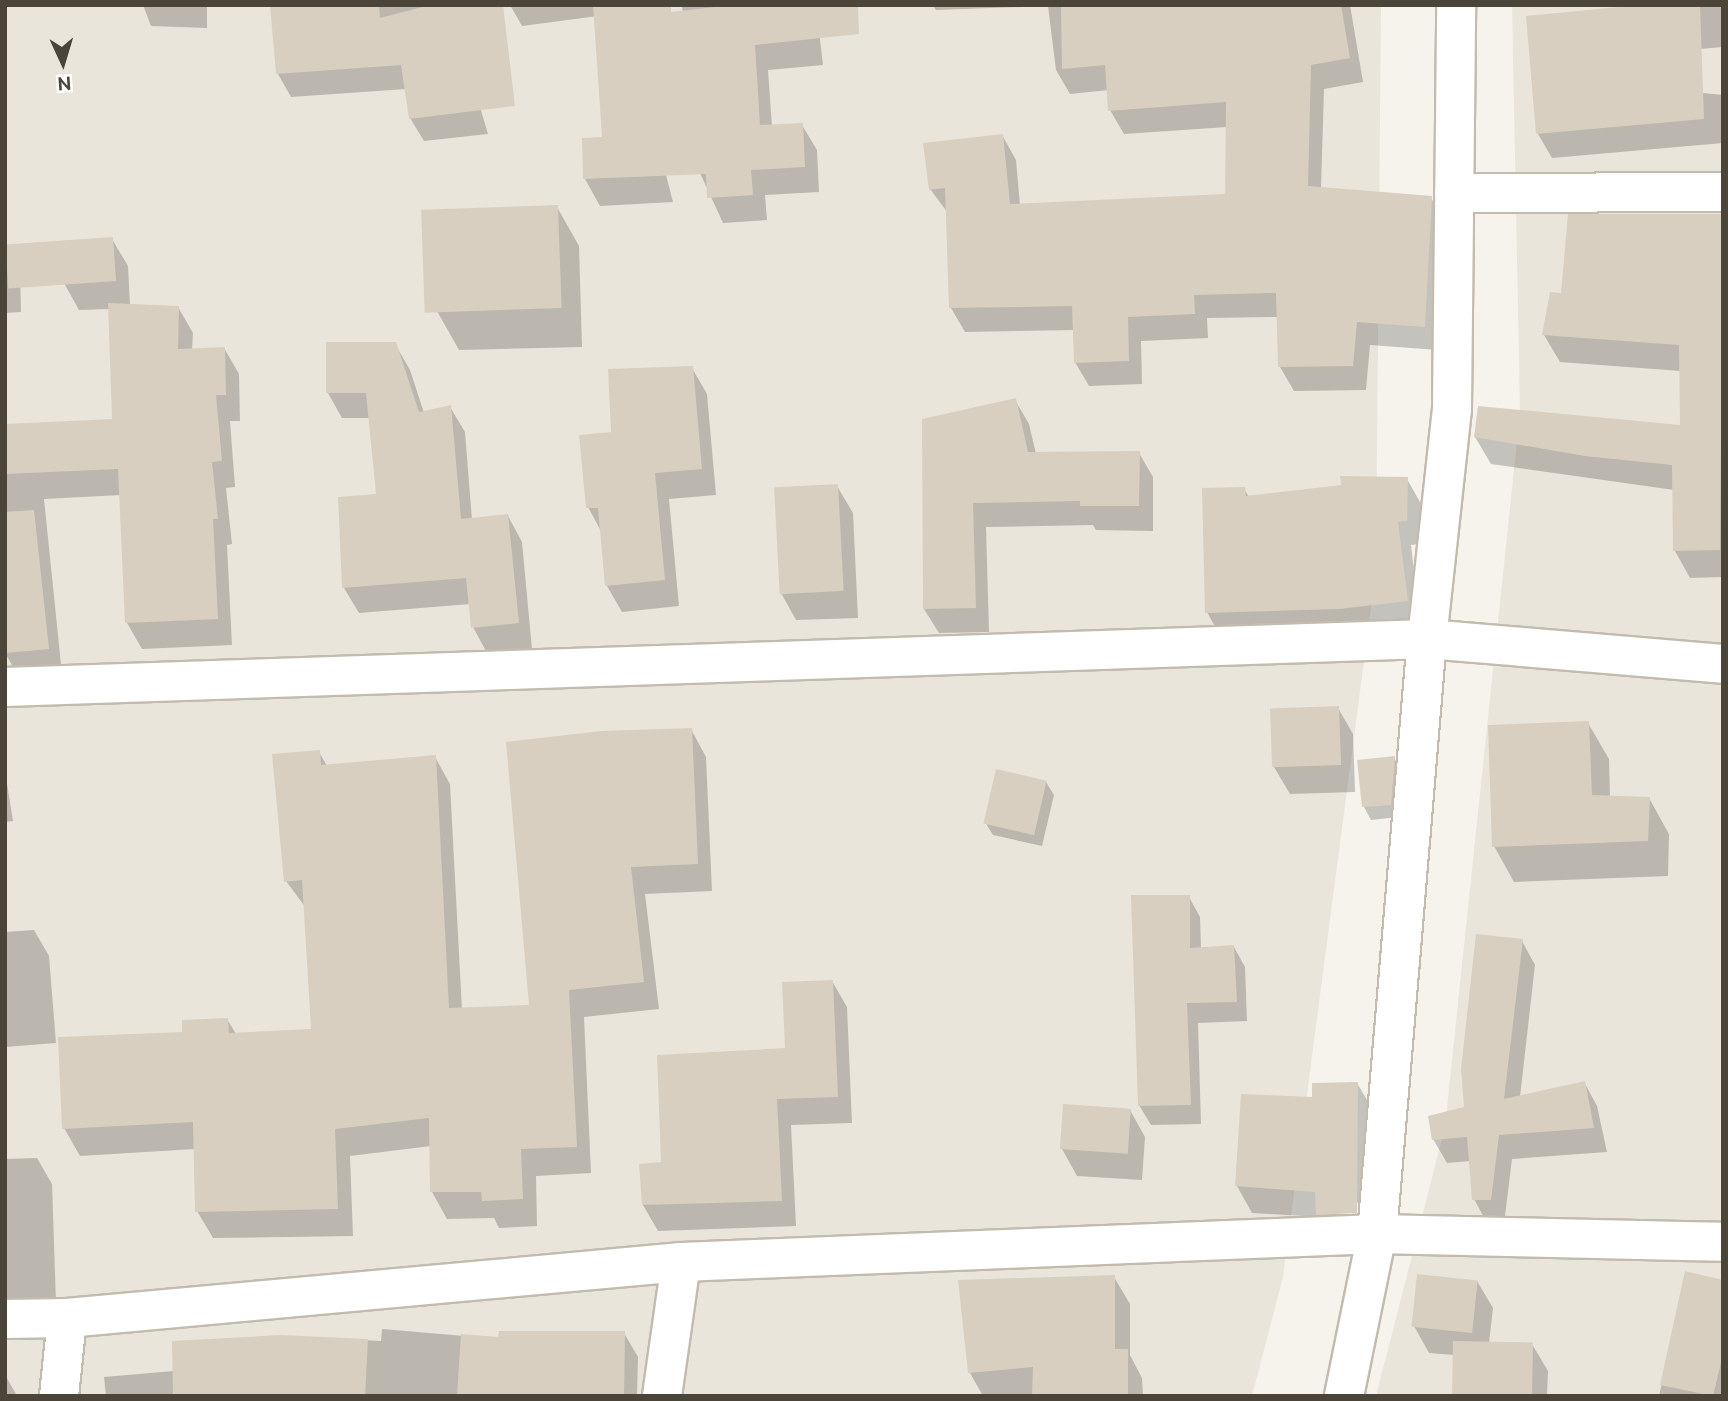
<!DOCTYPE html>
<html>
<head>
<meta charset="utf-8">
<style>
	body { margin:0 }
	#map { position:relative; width:1728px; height:1401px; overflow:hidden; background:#f6f3ec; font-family:Ubuntu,sans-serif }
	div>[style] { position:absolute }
	.residential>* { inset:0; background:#eae5da }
	.shadow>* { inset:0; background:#0003 }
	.building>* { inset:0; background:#d8cfc1; transform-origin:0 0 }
	.roads { filter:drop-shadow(2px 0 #c2bbae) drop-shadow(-2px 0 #c2bbae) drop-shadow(0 2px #c2bbae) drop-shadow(0 -2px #c2bbae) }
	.minor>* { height:38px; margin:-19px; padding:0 19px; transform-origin:19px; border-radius:19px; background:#fff }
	span { translate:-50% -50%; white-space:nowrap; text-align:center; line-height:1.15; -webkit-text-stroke:5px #fff; paint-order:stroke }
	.frame { position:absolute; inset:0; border:7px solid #4b4439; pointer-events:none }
	.north { position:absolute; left:28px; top:28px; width:70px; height:70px; -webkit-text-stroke:5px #fff; paint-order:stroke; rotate:176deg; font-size:19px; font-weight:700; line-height:28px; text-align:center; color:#4b4439 }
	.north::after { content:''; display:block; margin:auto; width:24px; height:32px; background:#4b4439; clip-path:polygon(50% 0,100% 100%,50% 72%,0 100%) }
</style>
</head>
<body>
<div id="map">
	<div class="residential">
		<i style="clip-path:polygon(5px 5px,1381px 5px,1376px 570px,1283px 1277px,1252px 1396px,5px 1396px)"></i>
		<i style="clip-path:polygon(1512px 5px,1723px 5px,1723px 1396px,1376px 1396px,1445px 1127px,1520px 412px)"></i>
	</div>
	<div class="shadow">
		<i style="clip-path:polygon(143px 5px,207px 5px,207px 28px,151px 26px)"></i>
		<i style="clip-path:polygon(272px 5px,450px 5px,488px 134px,424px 141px,410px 118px,406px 89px,291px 97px,278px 74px)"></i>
		<i style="clip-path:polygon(510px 5px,622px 5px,673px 202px,600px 206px,585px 179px,604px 139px,598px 16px,522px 26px)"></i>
		<i style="clip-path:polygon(682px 5px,816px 5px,823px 65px,768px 70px,772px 127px,802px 125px,817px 150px,819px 192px,765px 195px,767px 220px,723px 223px,700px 173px)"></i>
		<i style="clip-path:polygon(933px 5px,1350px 5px,1363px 82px,1324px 89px,1321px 188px,1431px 198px,1445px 222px,1438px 350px,1370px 345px,1366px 390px,1294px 391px,1280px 367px,1278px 317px,1207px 318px,1208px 338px,1141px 341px,1142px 384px,1089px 386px,1075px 362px,1074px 330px,965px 332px,951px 308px,948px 213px,930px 189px,1002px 135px,1016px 160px,1020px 205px,1227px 196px,1227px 127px,1124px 134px,1110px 110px,1109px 90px,1070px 94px,1056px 70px,1048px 6px,936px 10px)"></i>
		<i style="clip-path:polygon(1661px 5px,1723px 5px,1723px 47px,1676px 51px)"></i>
		<i style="clip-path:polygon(1533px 76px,1723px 95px,1723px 143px,1552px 158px,1538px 134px)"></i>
		<i style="clip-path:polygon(557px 207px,579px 246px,582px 347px,459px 350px,437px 311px)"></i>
		<i style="clip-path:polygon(1723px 215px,1723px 577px,1690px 578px,1675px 551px,1674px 490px,1491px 464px,1475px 437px,1682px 427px,1681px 371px,1560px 362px,1544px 335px,1562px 295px)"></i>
		<i style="clip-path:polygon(112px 239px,128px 266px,130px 305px,178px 307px,193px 333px,192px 350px,224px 348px,239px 374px,240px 421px,230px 421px,235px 487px,226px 488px,232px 544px,227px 545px,232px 645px,142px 649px,127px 623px,121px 495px,44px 499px,62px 674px,20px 679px,5px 653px,5px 426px,114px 421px,110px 309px,79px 310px,64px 283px,66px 241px)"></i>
		<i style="clip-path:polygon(5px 244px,20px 270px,21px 312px,5px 313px)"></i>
		<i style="clip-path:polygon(395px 344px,410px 370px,424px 413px,450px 407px,465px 432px,472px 520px,508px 516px,522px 542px,532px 649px,487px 653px,473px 627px,470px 604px,359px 613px,344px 588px,378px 495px,370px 418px,342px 418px,328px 393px)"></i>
		<i style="clip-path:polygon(692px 368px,707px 394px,716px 495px,669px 499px,679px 606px,622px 612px,607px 586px,602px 533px,588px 507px)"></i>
		<i style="clip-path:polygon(1015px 400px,1029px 424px,1036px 454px,1139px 453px,1153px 477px,1153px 531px,1096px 530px,1093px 525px,986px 527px,989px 632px,939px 633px,924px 609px)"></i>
		<i style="clip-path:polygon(1407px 479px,1420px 502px,1420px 544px,1411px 545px,1420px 624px,1220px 636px,1207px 612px,1244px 489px,1249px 497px)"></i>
		<i style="clip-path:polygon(837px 486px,853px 513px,858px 618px,796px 620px,781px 593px)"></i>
		<i style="clip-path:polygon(1338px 708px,1353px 734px,1355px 792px,1290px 794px,1274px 767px)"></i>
		<i style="clip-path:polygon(1588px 723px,1609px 759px,1610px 798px,1649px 798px,1669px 834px,1668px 876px,1514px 882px,1494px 846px)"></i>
		<i style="clip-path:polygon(691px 729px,706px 757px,712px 891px,645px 894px,659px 1009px,584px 1017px,591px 1173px,536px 1176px,537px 1226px,499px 1228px,494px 1218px,447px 1219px,432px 1192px,431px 1146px,350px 1156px,353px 1236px,213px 1238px,197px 1211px,195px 1149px,80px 1156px,64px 1128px,184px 1033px,227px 1019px,236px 1034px,313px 1031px,306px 908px,286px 881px,319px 752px,327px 766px,435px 757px,450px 784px,462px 1010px,531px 1006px)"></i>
		<i style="clip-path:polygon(1394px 758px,1402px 771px,1398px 817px,1371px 820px,1364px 807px)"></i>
		<i style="clip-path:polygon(5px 771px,13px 821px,5px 822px)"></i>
		<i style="clip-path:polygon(1046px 782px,1054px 795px,1042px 846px,993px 835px,985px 822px)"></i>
		<i style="clip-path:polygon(1189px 897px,1200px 917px,1201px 949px,1234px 947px,1245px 967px,1247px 1021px,1198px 1023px,1201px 1124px,1151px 1125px,1139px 1105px)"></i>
		<i style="clip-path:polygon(34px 930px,49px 956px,56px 1043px,5px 1047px,5px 932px)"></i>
		<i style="clip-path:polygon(1522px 941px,1535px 965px,1520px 1097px,1584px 1082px,1597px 1106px,1607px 1152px,1512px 1159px,1504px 1224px,1487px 1223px,1474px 1199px,1470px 1161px,1447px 1163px,1433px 1139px,1466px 1109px)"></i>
		<i style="clip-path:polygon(1721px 943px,1723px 943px,1723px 1029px)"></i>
		<i style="clip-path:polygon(832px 981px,847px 1007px,852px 1123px,791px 1125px,796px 1226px,658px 1231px,643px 1205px,663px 1164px,787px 1050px)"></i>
		<i style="clip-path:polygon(1357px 1083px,1373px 1110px,1374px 1203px,1337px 1202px,1336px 1218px,1252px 1213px,1237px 1186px,1314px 1099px)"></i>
		<i style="clip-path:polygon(1130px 1110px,1145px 1137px,1142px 1180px,1077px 1176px,1062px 1149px)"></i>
		<i style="clip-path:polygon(37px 1158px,52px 1184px,56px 1303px,11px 1305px,5px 1295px,5px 1159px)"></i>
		<i style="clip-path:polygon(1687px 1273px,1723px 1281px,1723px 1396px,1659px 1396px)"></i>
		<i style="clip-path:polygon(1114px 1277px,1130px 1304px,1130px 1355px,1142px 1378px,1143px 1396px,983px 1396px,970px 1373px)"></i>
		<i style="clip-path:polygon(1477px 1281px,1493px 1308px,1489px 1343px,1532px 1344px,1548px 1371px,1547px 1396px,1454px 1396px,1455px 1355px,1429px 1353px,1414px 1326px)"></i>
		<i style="clip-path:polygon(382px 1329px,500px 1339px,624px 1333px,638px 1357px,637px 1396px,106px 1396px,104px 1377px,174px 1371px,281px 1336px,381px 1341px)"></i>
		<i style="clip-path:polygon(5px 1375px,16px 1394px,16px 1396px,5px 1396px)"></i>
	</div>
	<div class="building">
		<i style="clip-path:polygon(270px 5px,379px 5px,380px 18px,430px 5px,503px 5px,515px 106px,409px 119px,401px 65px,276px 74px)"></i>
		<i style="clip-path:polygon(593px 5px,671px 5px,671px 12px,732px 5px,858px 5px,859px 34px,755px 45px,760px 125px,803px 123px,805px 167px,751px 170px,753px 195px,707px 198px,706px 174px,583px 179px,582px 138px,602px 137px)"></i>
		<i style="clip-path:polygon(1061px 5px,1341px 5px,1350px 58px,1311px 65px,1308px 186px,1432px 196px,1425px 327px,1357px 322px,1353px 366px,1278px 367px,1276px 293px,1194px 295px,1195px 314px,1128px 317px,1129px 361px,1074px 363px,1072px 306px,949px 308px,945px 188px,929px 190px,923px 143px,1003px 134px,1010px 204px,1225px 194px,1226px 102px,1108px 111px,1105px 65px,1062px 69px)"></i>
		<i style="clip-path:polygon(1639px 5px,1700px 5px,1704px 119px,1536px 134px,1526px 16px)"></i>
		<i style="left:558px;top:205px;width:103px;height:137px;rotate:88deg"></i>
		<i style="clip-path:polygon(1568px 214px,1723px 214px,1720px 550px,1673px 551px,1672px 465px,1585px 456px,1474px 437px,1478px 406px,1680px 425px,1679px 345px,1542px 335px,1550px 292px,1561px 293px)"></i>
		<i style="left:113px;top:237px;width:44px;height:108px;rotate:86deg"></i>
		<i style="clip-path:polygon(108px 303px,179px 306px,178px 349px,225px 347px,226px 395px,216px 395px,222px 461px,212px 462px,218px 519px,213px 519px,218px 619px,125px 623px,118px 469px,5px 474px,5px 424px,112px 419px)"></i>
		<i style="clip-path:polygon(326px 342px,396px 342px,419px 412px,451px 405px,461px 519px,508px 514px,519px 623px,471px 628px,466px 578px,342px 588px,338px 497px,376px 494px,366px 393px,326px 393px)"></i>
		<i style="clip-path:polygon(693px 366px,702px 469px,655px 473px,665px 580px,605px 586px,598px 508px,586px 508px,579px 435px,611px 432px,608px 369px)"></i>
		<i style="clip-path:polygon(1016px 398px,1028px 452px,1140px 451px,1139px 506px,1080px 506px,1080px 501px,973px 503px,976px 608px,923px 609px,922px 419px)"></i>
		<i style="clip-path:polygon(1340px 476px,1408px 477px,1407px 521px,1398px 522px,1408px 601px,1339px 609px,1205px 613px,1202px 488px,1245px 487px,1246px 496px,1341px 485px)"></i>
		<i style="left:838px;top:484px;width:107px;height:64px;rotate:87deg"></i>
		<i style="clip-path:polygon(34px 510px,49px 649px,5px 653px,5px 512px)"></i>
		<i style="left:1339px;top:706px;width:59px;height:69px;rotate:88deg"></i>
		<i style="clip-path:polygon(1589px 721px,1592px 795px,1650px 797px,1648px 841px,1492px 847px,1488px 725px)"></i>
		<i style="clip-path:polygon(692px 728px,698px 864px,631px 867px,644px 982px,569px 990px,577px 1147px,521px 1149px,523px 1199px,482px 1201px,481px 1192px,430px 1192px,429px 1118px,335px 1129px,338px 1209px,195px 1212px,193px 1122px,62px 1129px,58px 1037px,182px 1032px,182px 1020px,228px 1018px,229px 1033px,311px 1029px,302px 880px,284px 882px,272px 754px,320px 750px,321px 765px,436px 755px,449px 1008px,529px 1005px,506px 742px,601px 731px)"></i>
		<i style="clip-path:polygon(1395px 756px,1391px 805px,1362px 807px,1357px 760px)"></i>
		<i style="left:996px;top:769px;width:52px;height:56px;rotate:13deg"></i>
		<i style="clip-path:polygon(1131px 895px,1190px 895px,1190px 948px,1234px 945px,1237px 1002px,1187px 1003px,1191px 1105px,1138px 1106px)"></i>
		<i style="clip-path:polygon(1476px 934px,1523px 939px,1504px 1099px,1585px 1081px,1594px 1128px,1499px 1135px,1491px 1200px,1472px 1200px,1467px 1137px,1432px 1140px,1428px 1116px,1464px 1107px,1461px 1069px)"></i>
		<i style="clip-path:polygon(833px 980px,838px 1097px,777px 1099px,782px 1201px,642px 1205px,639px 1164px,661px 1162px,657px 1055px,785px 1048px,782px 982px)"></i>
		<i style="clip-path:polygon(1358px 1082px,1357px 1213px,1316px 1215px,1315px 1192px,1235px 1186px,1241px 1094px,1312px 1097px,1312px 1083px)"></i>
		<i style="left:1063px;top:1104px;width:68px;height:45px;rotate:4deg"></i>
		<i style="clip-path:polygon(1685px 1271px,1723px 1280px,1723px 1354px,1713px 1396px,1660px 1385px)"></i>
		<i style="left:1417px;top:1274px;width:61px;height:53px;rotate:6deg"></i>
		<i style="clip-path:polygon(1115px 1275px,1115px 1349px,1128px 1349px,1128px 1396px,1032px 1396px,1033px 1367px,968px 1373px,958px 1280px)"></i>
		<i style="clip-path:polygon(499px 1331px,625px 1331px,624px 1396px,457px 1396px,461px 1334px,498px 1337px)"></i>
		<i style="clip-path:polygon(281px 1335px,368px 1339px,365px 1396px,173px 1396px,172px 1341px)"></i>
		<i style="left:1453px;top:1341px;width:80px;height:55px;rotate:1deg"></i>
	</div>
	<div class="roads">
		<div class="minor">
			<i style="left:1454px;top:193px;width:269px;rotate:-0.2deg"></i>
			<i style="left:5px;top:687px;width:1423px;rotate:-1.93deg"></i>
			<i style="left:1427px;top:639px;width:297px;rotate:4.8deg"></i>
			<i style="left:5px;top:1319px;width:62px;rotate:-0.9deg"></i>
			<i style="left:67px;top:1318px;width:617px;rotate:-5.21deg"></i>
			<i style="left:681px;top:1262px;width:697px;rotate:-2.3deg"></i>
			<i style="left:1377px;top:1234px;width:346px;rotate:1.3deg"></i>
			<i style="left:59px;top:1396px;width:78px;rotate:-84.1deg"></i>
			<i style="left:662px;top:1396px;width:135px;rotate:-81.9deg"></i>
			<i style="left:1344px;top:1396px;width:165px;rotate:-78.5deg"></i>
			<i style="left:1377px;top:1234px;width:597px;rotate:-85.2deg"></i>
			<i style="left:1427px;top:639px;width:232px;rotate:-83.8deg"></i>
			<i style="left:1452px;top:408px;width:403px;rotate:-89.4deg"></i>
		</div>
	</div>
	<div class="frame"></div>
	<div class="north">N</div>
</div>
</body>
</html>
